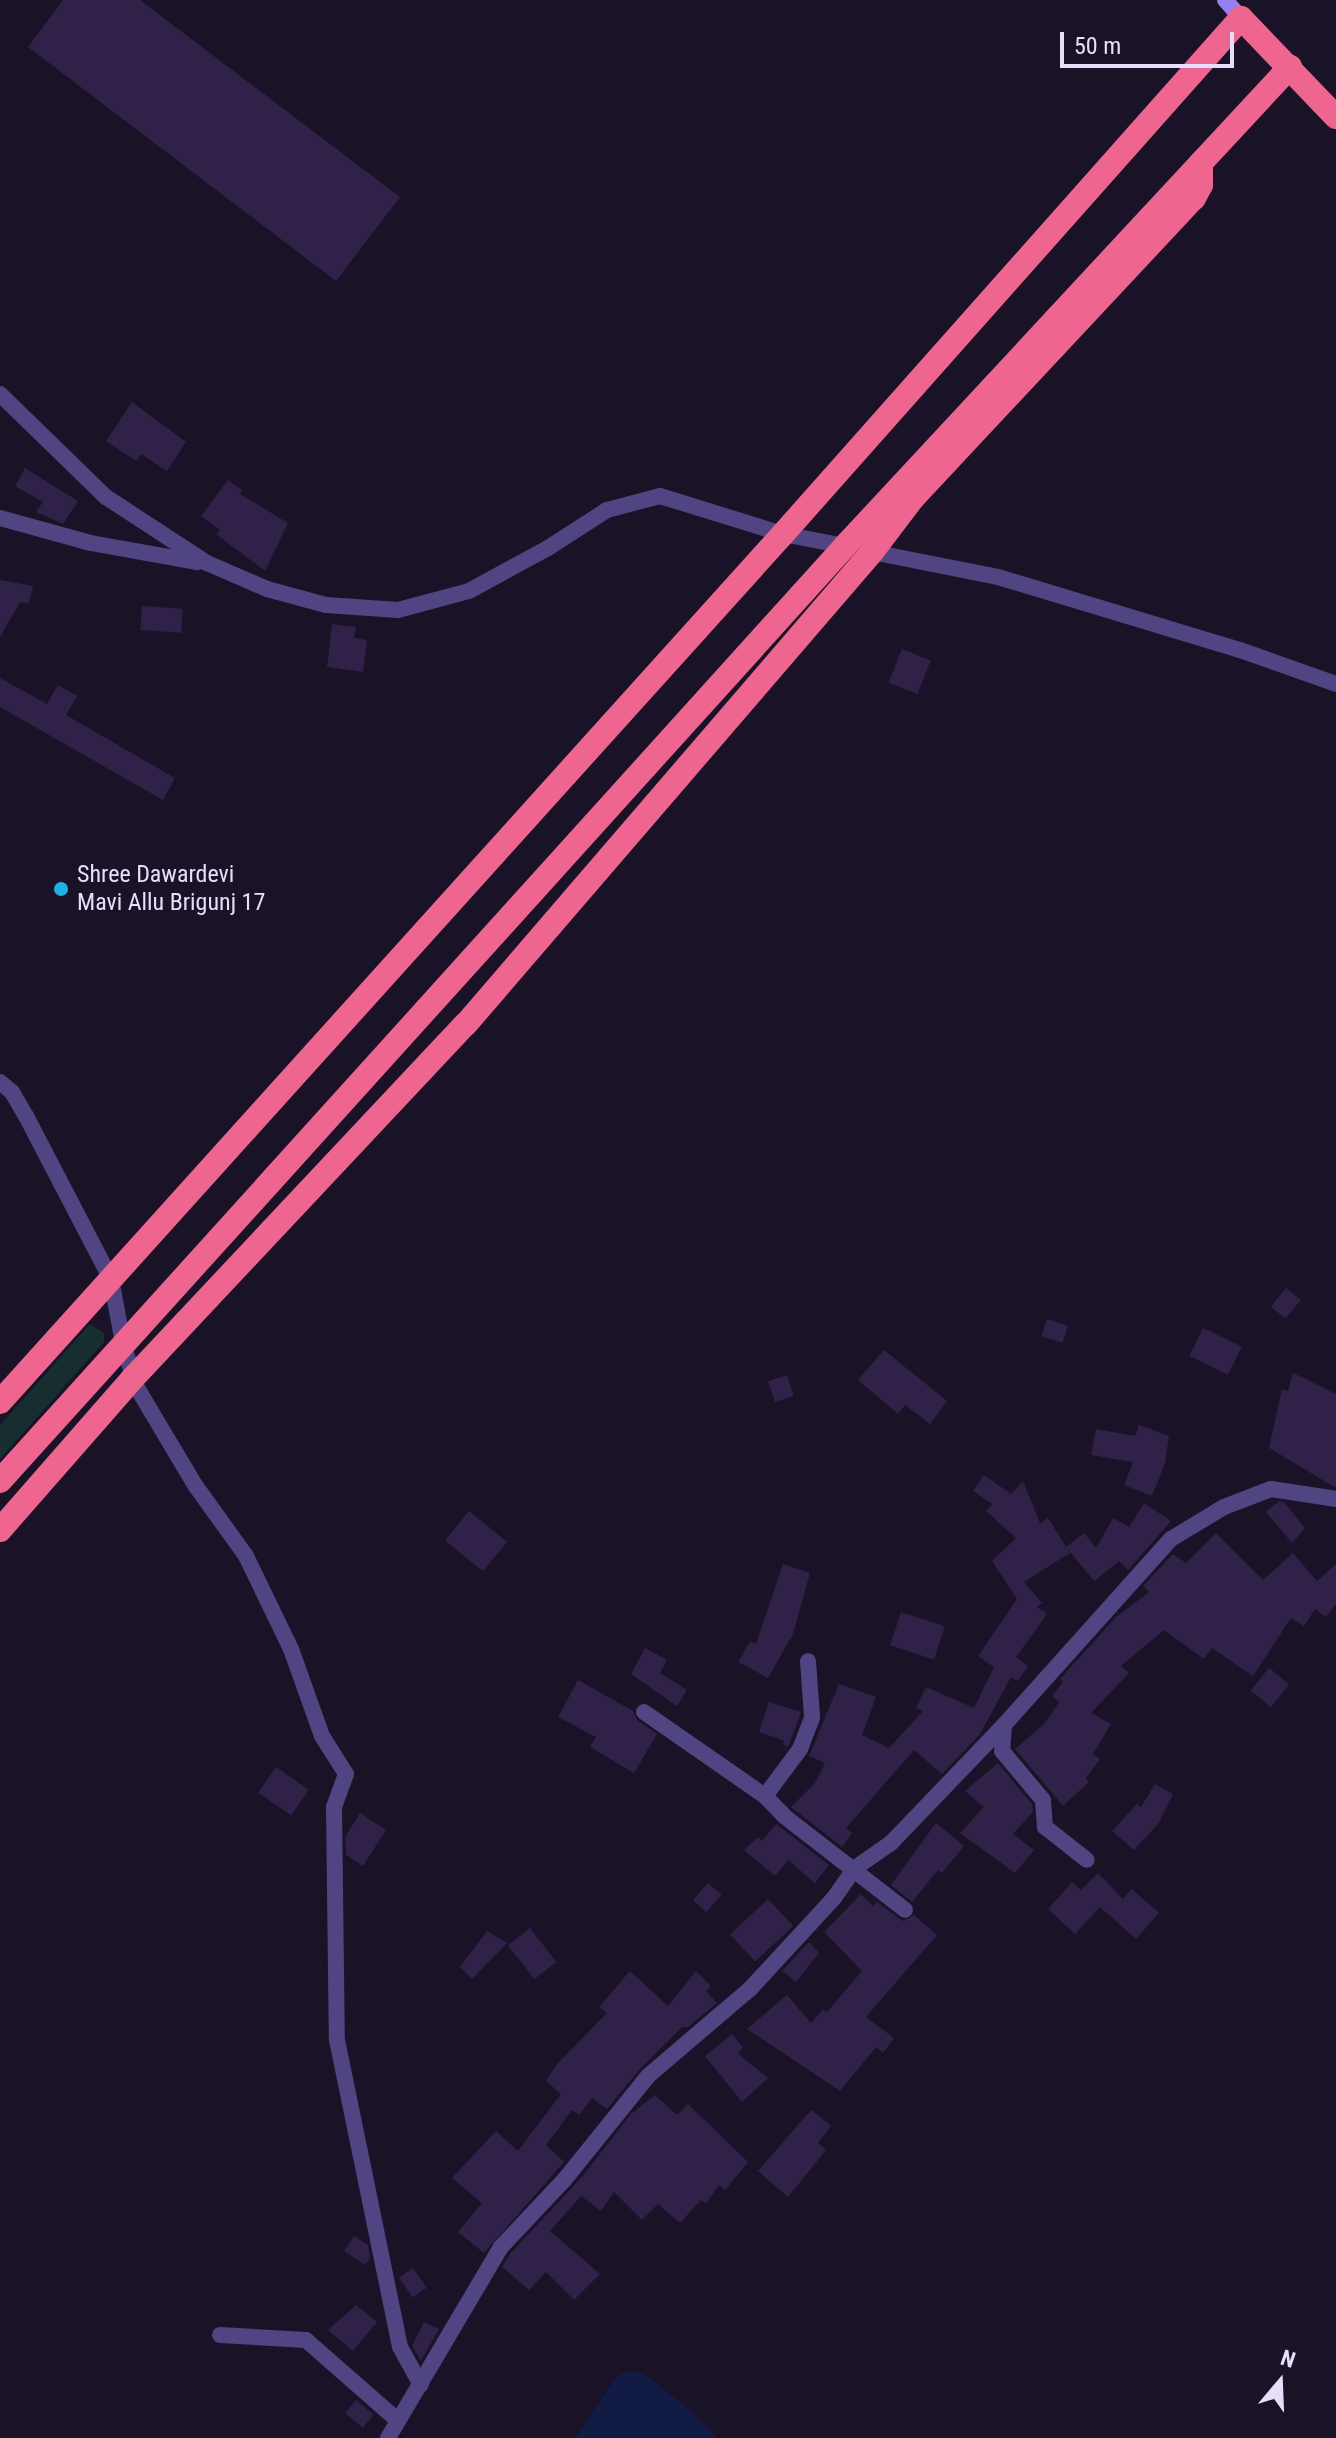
<!DOCTYPE html>
<html>
<head>
<meta charset="utf-8">
<style>
	body { margin:0 }
	#map { position:relative; width:1336px; height:2438px; overflow:hidden; background:#1a1328; font-family:"Roboto Condensed",sans-serif }
	div>[style] { position:absolute }
	.green>* { inset:0; background:#172e31 }
	.water>* { inset:0; background:#111b43 }
	.building>* { inset:0; background:#2f2147; transform-origin:0 0 }
	.street>* { height:16px; margin:-8px; padding:0 8px; transform-origin:8px; border-radius:8px; background:#514482 }
	.secondary>* { height:16px; margin:-8px; padding:0 8px; transform-origin:8px; border-radius:8px; background:#9680f1 }
	.highway>* { height:24px; margin:-12px; padding:0 12px; transform-origin:12px; border-radius:12px; background:#ee6690 }
	.dots>* { width:22px; height:22px; translate:-50% -50%; box-sizing:border-box; border:4px solid #1a1328; border-radius:50% }
	span { translate:-50% -50%; white-space:nowrap; text-align:center; line-height:1.15; -webkit-text-stroke:8px #1a1328; paint-order:stroke }
	.poi-label { font-size:24px; color:#e6defb }
	.left { translate:0 -50%; text-align:left }
	.north { position:absolute; left:1240px; top:2342px; width:80px; height:80px; -webkit-text-stroke:6px #1a1328; paint-order:stroke; rotate:19deg; font-size:22px; font-weight:700; line-height:32px; text-align:center; color:#e6defb }
	.north::after { content:''; display:block; margin:auto; width:28px; height:36px; background:#e6defb; clip-path:polygon(50% 0,100% 100%,50% 72%,0 100%) }
	.scale { position:absolute; left:1060px; top:32px; width:174px; height:36px; box-sizing:border-box; border:4px solid #e6defb; border-top:0; padding-left:10px; font-size:24px; line-height:28px; white-space:nowrap; color:#e6defb; -webkit-text-stroke:6px #1a1328; paint-order:stroke }
</style>
</head>
<body>
<div id="map">
	<div class="green">
		<i style="clip-path:polygon(90px 1324px,104px 1333px,104px 1342px,0 1459px,0 1425px)"></i>
	</div>
	<div class="water">
		<i style="clip-path:polygon(628px 2371px,644px 2374px,684px 2405px,717px 2438px,575px 2438px,616px 2377px)"></i>
	</div>
	<div class="building">
		<i style="clip-path:polygon(63px 0,140px 0,400px 197px,336px 281px,28px 47px)"></i>
		<i style="clip-path:polygon(132px 402px,186px 442px,167px 471px,141px 454px,136px 461px,106px 441px)"></i>
		<i style="clip-path:polygon(25px 468px,78px 501px,63px 524px,36px 512px,43px 502px,15px 486px)"></i>
		<i style="clip-path:polygon(228px 480px,242px 490px,240px 494px,288px 523px,265px 571px,217px 535px,220px 530px,201px 516px)"></i>
		<i style="clip-path:polygon(0 580px,33px 586px,29px 603px,20px 602px,0 637px)"></i>
		<i style="left:142px;top:606px;width:41px;height:24px;rotate:4deg"></i>
		<i style="clip-path:polygon(332px 624px,356px 627px,354px 638px,367px 640px,363px 672px,327px 667px)"></i>
		<i style="left:902px;top:649px;width:31px;height:36px;rotate:22deg"></i>
		<i style="clip-path:polygon(0 678px,47px 704px,58px 685px,77px 696px,66px 715px,175px 778px,163px 800px,0 707px)"></i>
		<i style="left:1286px;top:1288px;width:19px;height:24px;rotate:39deg"></i>
		<i style="left:1047px;top:1319px;width:22px;height:18px;rotate:18deg"></i>
		<i style="left:1203px;top:1328px;width:43px;height:31px;rotate:26deg"></i>
		<i style="clip-path:polygon(884px 1350px,947px 1401px,930px 1424px,905px 1405px,898px 1414px,858px 1380px)"></i>
		<i style="clip-path:polygon(1293px 1373px,1336px 1394px,1336px 1488px,1269px 1448px,1282px 1389px,1288px 1391px)"></i>
		<i style="left:787px;top:1375px;width:22px;height:20px;rotate:72deg"></i>
		<i style="clip-path:polygon(1139px 1425px,1169px 1436px,1165px 1463px,1152px 1496px,1124px 1485px,1133px 1462px,1091px 1455px,1096px 1429px,1135px 1436px)"></i>
		<i style="clip-path:polygon(984px 1475px,1011px 1494px,1023px 1481px,1040px 1523px,1048px 1518px,1070px 1553px,1024px 1582px,1042px 1603px,1037px 1607px,1047px 1614px,1016px 1657px,1028px 1666px,1018px 1681px,1011px 1677px,980px 1734px,942px 1774px,914px 1750px,846px 1828px,852px 1833px,842px 1847px,791px 1807px,815px 1783px,825px 1763px,809px 1756px,839px 1684px,876px 1697px,862px 1735px,889px 1748px,923px 1711px,916px 1708px,926px 1687px,974px 1708px,994px 1667px,978px 1656px,1017px 1599px,992px 1561px,1016px 1538px,986px 1511px,992px 1504px,973px 1491px)"></i>
		<i style="clip-path:polygon(1279px 1501px,1284px 1502px,1305px 1528px,1292px 1543px,1266px 1512px)"></i>
		<i style="clip-path:polygon(1144px 1503px,1171px 1521px,1128px 1570px,1119px 1561px,1094px 1581px,1066px 1547px,1084px 1533px,1096px 1548px,1113px 1518px,1129px 1527px)"></i>
		<i style="left:469px;top:1511px;width:49px;height:38px;rotate:39deg"></i>
		<i style="clip-path:polygon(1216px 1533px,1263px 1580px,1293px 1553px,1317px 1581px,1336px 1564px,1336px 1604px,1326px 1617px,1315px 1609px,1304px 1626px,1291px 1618px,1253px 1676px,1212px 1648px,1204px 1659px,1164px 1630px,1121px 1666px,1129px 1673px,1091px 1713px,1111px 1724px,1093px 1754px,1100px 1759px,1086px 1778px,1089px 1782px,1063px 1806px,1015px 1749px,1045px 1723px,1059px 1702px,1052px 1696px,1063px 1682px,1060px 1679px,1116px 1617px,1149px 1592px,1143px 1586px,1173px 1554px,1186px 1563px)"></i>
		<i style="clip-path:polygon(783px 1564px,810px 1573px,793px 1634px,768px 1678px,738px 1662px,750px 1641px,756px 1644px)"></i>
		<i style="left:901px;top:1612px;width:46px;height:35px;rotate:18deg"></i>
		<i style="clip-path:polygon(645px 1648px,667px 1660px,660px 1673px,687px 1690px,677px 1706px,631px 1674px)"></i>
		<i style="left:1269px;top:1668px;width:26px;height:29px;rotate:39deg"></i>
		<i style="clip-path:polygon(578px 1680px,633px 1711px,637px 1720px,657px 1734px,634px 1773px,590px 1747px,596px 1737px,558px 1717px)"></i>
		<i style="clip-path:polygon(769px 1702px,801px 1712px,788px 1747px,782px 1744px,785px 1741px,759px 1732px)"></i>
		<i style="clip-path:polygon(998px 1763px,1032px 1804px,1033px 1812px,1013px 1834px,1034px 1850px,1015px 1873px,960px 1833px,984px 1807px,965px 1791px)"></i>
		<i style="left:276px;top:1767px;width:40px;height:31px;rotate:35deg"></i>
		<i style="clip-path:polygon(1155px 1784px,1173px 1794px,1159px 1823px,1134px 1850px,1112px 1831px,1137px 1804px,1141px 1807px)"></i>
		<i style="clip-path:polygon(360px 1813px,386px 1830px,363px 1866px,346px 1855px,345px 1837px)"></i>
		<i style="clip-path:polygon(936px 1823px,964px 1846px,942px 1873px,938px 1870px,912px 1902px,891px 1885px)"></i>
		<i style="clip-path:polygon(776px 1824px,829px 1865px,815px 1883px,788px 1860px,775px 1876px,744px 1850px,758px 1837px,762px 1841px)"></i>
		<i style="clip-path:polygon(1098px 1873px,1123px 1899px,1132px 1889px,1159px 1913px,1136px 1939px,1100px 1907px,1075px 1934px,1048px 1909px,1072px 1882px,1081px 1890px)"></i>
		<i style="left:708px;top:1883px;width:18px;height:23px;rotate:41deg"></i>
		<i style="clip-path:polygon(861px 1894px,873px 1906px,877px 1902px,903px 1921px,914px 1915px,937px 1935px,866px 2017px,894px 2038px,883px 2053px,876px 2047px,840px 2091px,747px 2029px,787px 1995px,811px 2023px,823px 2009px,827px 2012px,862px 1971px,824px 1932px)"></i>
		<i style="left:768px;top:1899px;width:37px;height:52px;rotate:47deg"></i>
		<i style="left:530px;top:1928px;width:43px;height:28px;rotate:52deg"></i>
		<i style="clip-path:polygon(487px 1931px,507px 1943px,472px 1979px,460px 1967px)"></i>
		<i style="clip-path:polygon(809px 1942px,819px 1953px,796px 1982px,782px 1971px)"></i>
		<i style="clip-path:polygon(630px 1971px,668px 2006px,696px 1971px,711px 1986px,706px 1991px,717px 2003px,688px 2027px,682px 2027px,640px 2069px,607px 2109px,592px 2098px,579px 2115px,572px 2110px,546px 2145px,564px 2162px,484px 2253px,458px 2232px,482px 2203px,452px 2178px,496px 2131px,518px 2151px,561px 2094px,546px 2081px,557px 2064px,607px 2013px,599px 2007px)"></i>
		<i style="clip-path:polygon(732px 2034px,743px 2047px,738px 2054px,768px 2078px,742px 2102px,705px 2056px)"></i>
		<i style="clip-path:polygon(655px 2095px,677px 2115px,688px 2104px,748px 2162px,725px 2190px,719px 2185px,706px 2203px,701px 2200px,680px 2223px,658px 2204px,642px 2220px,614px 2192px,601px 2211px,581px 2196px,550px 2231px,600px 2274px,574px 2300px,546px 2272px,529px 2290px,502px 2267px,510px 2254px,581px 2178px,631px 2114px)"></i>
		<i style="clip-path:polygon(811px 2110px,831px 2126px,818px 2143px,826px 2150px,788px 2197px,758px 2171px)"></i>
		<i style="clip-path:polygon(354px 2236px,368px 2245px,370px 2258px,365px 2265px,344px 2251px)"></i>
		<i style="left:413px;top:2268px;width:24px;height:17px;rotate:55deg"></i>
		<i style="clip-path:polygon(356px 2305px,377px 2322px,353px 2351px,328px 2330px)"></i>
		<i style="clip-path:polygon(424px 2322px,439px 2329px,421px 2361px,412px 2346px)"></i>
		<i style="left:356px;top:2400px;width:23px;height:17px;rotate:40deg"></i>
	</div>
	<div class="street">
		<i style="left:0;top:394px;width:148px;rotate:44.2deg"></i>
		<i style="left:106px;top:497px;width:121px;rotate:33.2deg"></i>
		<i style="left:207px;top:563px;width:65px;rotate:23.4deg"></i>
		<i style="left:267px;top:589px;width:61px;rotate:15.2deg"></i>
		<i style="left:326px;top:605px;width:72px;rotate:4deg"></i>
		<i style="left:398px;top:610px;width:73px;rotate:-15deg"></i>
		<i style="left:469px;top:591px;width:90px;rotate:-28.6deg"></i>
		<i style="left:548px;top:548px;width:70px;rotate:-32.8deg"></i>
		<i style="left:607px;top:510px;width:55px;rotate:-14.8deg"></i>
		<i style="left:660px;top:496px;width:129px;rotate:17.2deg"></i>
		<i style="left:783px;top:534px;width:63px;rotate:11deg"></i>
		<i style="left:0;top:518px;width:94px;rotate:15.4deg"></i>
		<i style="left:91px;top:543px;width:108px;rotate:10.2deg"></i>
		<i style="left:872px;top:552px;width:128px;rotate:11.2deg"></i>
		<i style="left:998px;top:577px;width:253px;rotate:16.8deg"></i>
		<i style="left:1240px;top:650px;width:102px;rotate:19.5deg"></i>
		<i style="left:0;top:1082px;width:16px;rotate:40deg"></i>
		<i style="left:12px;top:1092px;width:28px;rotate:60deg"></i>
		<i style="left:26px;top:1116px;width:184px;rotate:62.5deg"></i>
		<i style="left:111px;top:1279px;width:65px;rotate:79.4deg"></i>
		<i style="left:123px;top:1343px;width:45px;rotate:73.2deg"></i>
		<i style="left:136px;top:1386px;width:115px;rotate:59.2deg"></i>
		<i style="left:195px;top:1485px;width:87px;rotate:54.3deg"></i>
		<i style="left:246px;top:1556px;width:103px;rotate:64.2deg"></i>
		<i style="left:291px;top:1649px;width:92px;rotate:70.4deg"></i>
		<i style="left:322px;top:1736px;width:45px;rotate:57.7deg"></i>
		<i style="left:346px;top:1774px;width:35px;rotate:110deg"></i>
		<i style="left:334px;top:1807px;width:233px;rotate:89.3deg"></i>
		<i style="left:337px;top:2040px;width:313px;rotate:78.4deg"></i>
		<i style="left:400px;top:2347px;width:43px;rotate:61.1deg"></i>
		<i style="left:644px;top:1712px;width:147px;rotate:34.8deg"></i>
		<i style="left:765px;top:1796px;width:28px;rotate:46deg"></i>
		<i style="left:784px;top:1816px;width:153px;rotate:37.8deg"></i>
		<i style="left:1004px;top:1725px;width:26px;rotate:94deg"></i>
		<i style="left:1002px;top:1751px;width:64px;rotate:50.1deg"></i>
		<i style="left:1043px;top:1800px;width:27px;rotate:86deg"></i>
		<i style="left:1045px;top:1827px;width:53px;rotate:38.2deg"></i>
		<i style="left:765px;top:1796px;width:59px;rotate:-53.3deg"></i>
		<i style="left:800px;top:1749px;width:34px;rotate:-69deg"></i>
		<i style="left:812px;top:1717px;width:56px;rotate:-94.1deg"></i>
		<i style="left:220px;top:2335px;width:86px;rotate:3.3deg"></i>
		<i style="left:306px;top:2340px;width:121px;rotate:41.3deg"></i>
		<i style="left:388px;top:2438px;width:222px;rotate:-59.4deg"></i>
		<i style="left:501px;top:2247px;width:93px;rotate:-46.7deg"></i>
		<i style="left:565px;top:2179px;width:132px;rotate:-51.1deg"></i>
		<i style="left:648px;top:2076px;width:134px;rotate:-40.5deg"></i>
		<i style="left:750px;top:1989px;width:124px;rotate:-47.3deg"></i>
		<i style="left:834px;top:1898px;width:37px;rotate:-55deg"></i>
		<i style="left:855px;top:1868px;width:44px;rotate:-34.8deg"></i>
		<i style="left:891px;top:1843px;width:163px;rotate:-46.2deg"></i>
		<i style="left:1004px;top:1725px;width:250px;rotate:-48.1deg"></i>
		<i style="left:1171px;top:1539px;width:62px;rotate:-31.1deg"></i>
		<i style="left:1224px;top:1507px;width:50px;rotate:-21deg"></i>
		<i style="left:1271px;top:1489px;width:66px;rotate:8.7deg"></i>
	</div>
	<div class="secondary">
		<i style="left:1225px;top:0;width:24px;rotate:48deg"></i>
	</div>
	<div class="highway">
		<i style="left:0;top:1402px;width:1169px;rotate:-47.95deg"></i>
		<i style="left:783px;top:534px;width:690px;rotate:-48.41deg"></i>
		<i style="left:1241px;top:18px;width:137px;rotate:46.2deg"></i>
		<i style="left:0;top:1481px;width:1260px;rotate:-47.89deg"></i>
		<i style="left:845px;top:546px;width:654px;rotate:-47.11deg"></i>
		<i style="left:0;top:1530px;width:202px;rotate:-48.8deg"></i>
		<i style="left:133px;top:1378px;width:486px;rotate:-46.8deg"></i>
		<i style="left:466px;top:1024px;width:623px;rotate:-49.3deg"></i>
		<i style="left:872px;top:552px;width:68px;rotate:-52.8deg"></i>
		<i style="left:913px;top:498px;width:411px;rotate:-46.9deg"></i>
		<i style="left:1194px;top:198px;width:15px;rotate:-62deg"></i>
		<i style="left:1201px;top:185px;width:22px;rotate:-90deg"></i>
	</div>
	<div class="dots">
		<i style="left:61px;top:889px;background:#1fb0e6"></i>
	</div>
	<div class="poi-label">
		<span class="left" style="left:77px;top:889px">Shree Dawardevi<br>Mavi Allu Brigunj 17</span>
	</div>
	<div class="north">N</div>
	<div class="scale">50 m</div>
</div>
</body>
</html>
